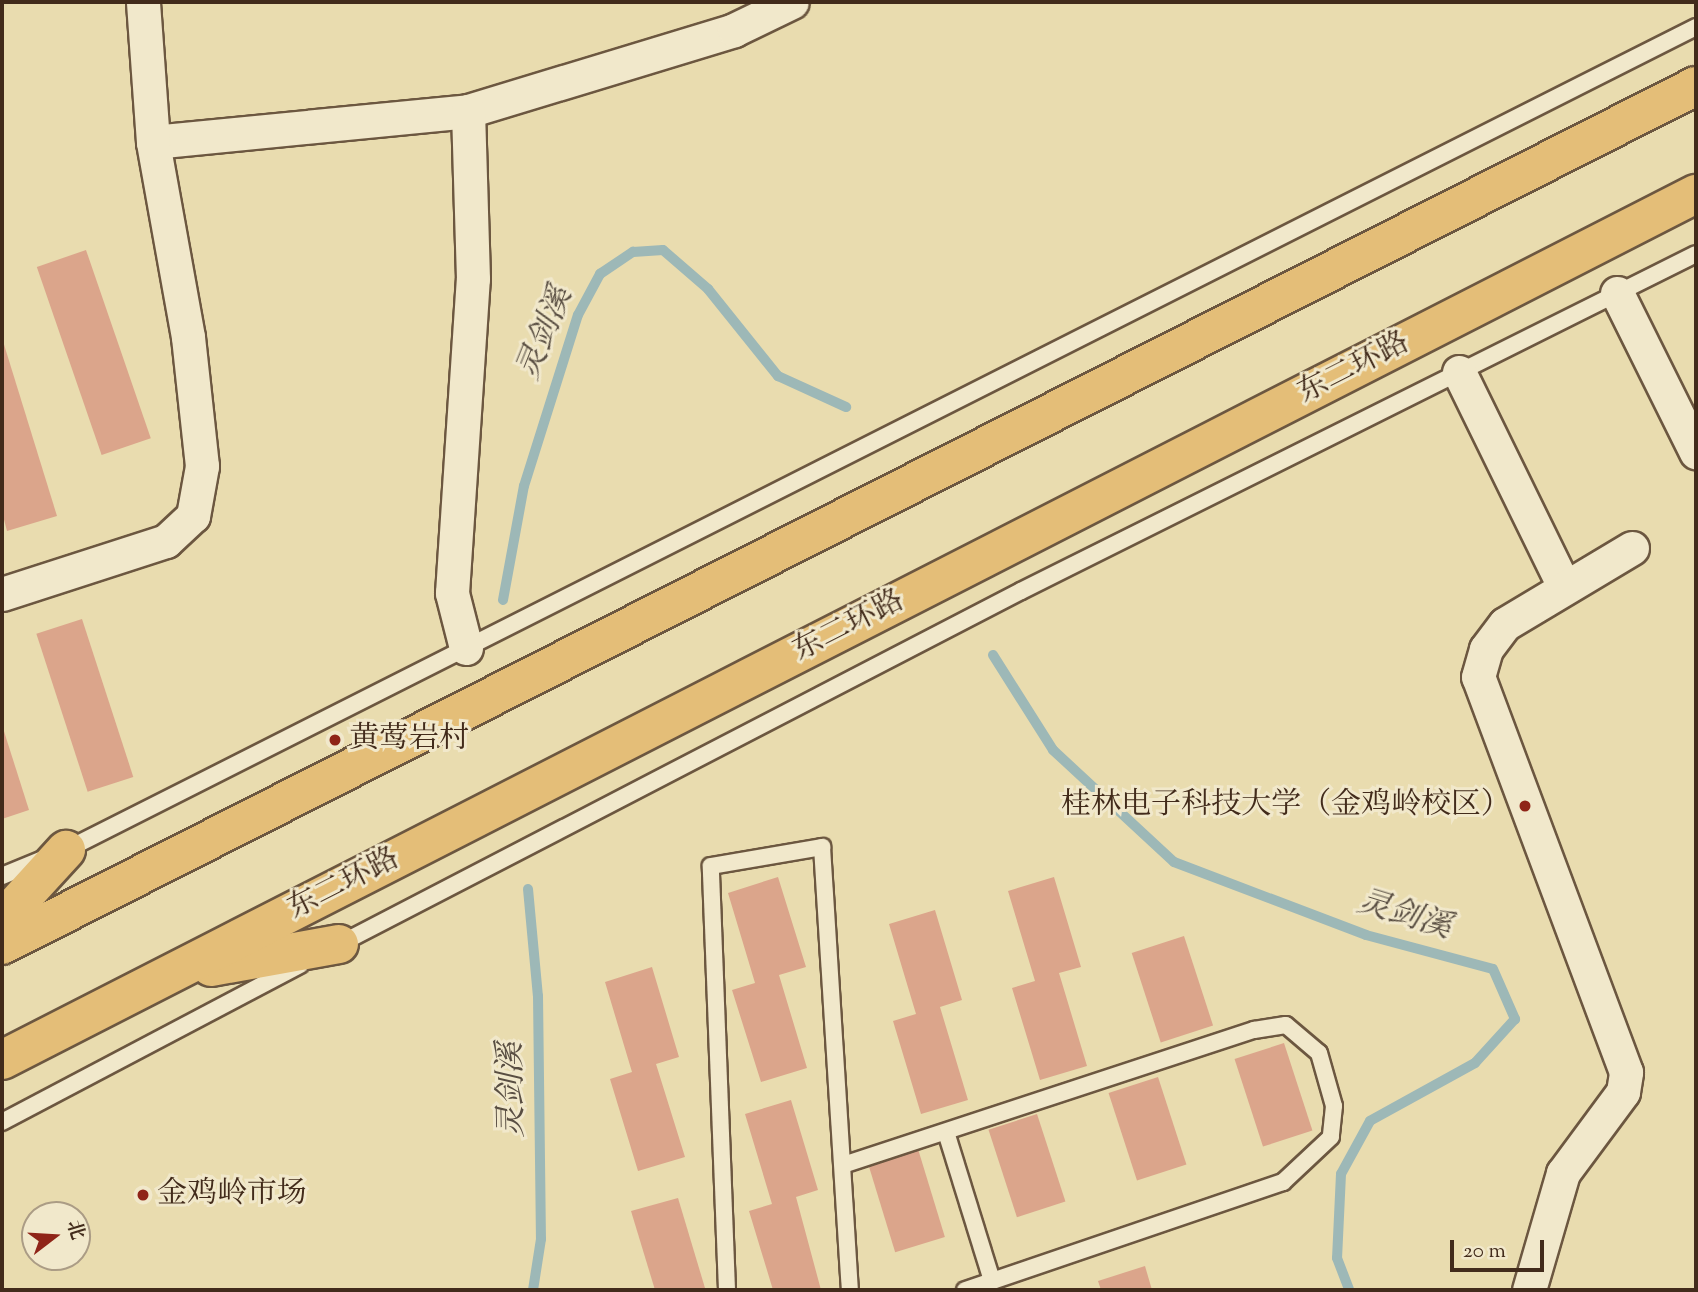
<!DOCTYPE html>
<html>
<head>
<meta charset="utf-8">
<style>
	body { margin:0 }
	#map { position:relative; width:1698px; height:1292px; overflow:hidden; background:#e9dcaf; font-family:"Sorts Mill Goudy","Noto Serif SC",serif }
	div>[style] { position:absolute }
	.stream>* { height:10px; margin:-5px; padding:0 5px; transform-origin:5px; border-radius:5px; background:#9db8b7 }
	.building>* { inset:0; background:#dba58b; transform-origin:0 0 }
	.roads { filter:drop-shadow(2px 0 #6c5740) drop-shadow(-2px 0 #6c5740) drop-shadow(0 2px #6c5740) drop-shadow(0 -2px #6c5740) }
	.service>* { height:16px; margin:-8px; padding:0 8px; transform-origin:8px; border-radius:8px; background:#f1e8cb }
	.minor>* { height:33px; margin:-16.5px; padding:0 16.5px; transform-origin:16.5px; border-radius:16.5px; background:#f1e8cb }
	.primary>* { height:38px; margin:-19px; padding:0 19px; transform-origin:19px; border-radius:19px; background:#e4be78 }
	.dots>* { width:19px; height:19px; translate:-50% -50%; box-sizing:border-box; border:4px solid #f1e8cb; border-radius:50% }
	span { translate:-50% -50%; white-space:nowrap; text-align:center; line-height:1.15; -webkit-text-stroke:6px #f1e8cb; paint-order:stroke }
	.street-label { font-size:30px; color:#422b1b }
	.poi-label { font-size:30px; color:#422b1b }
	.left { translate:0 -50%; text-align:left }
	.right { translate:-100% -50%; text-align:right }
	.water-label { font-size:32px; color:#594e42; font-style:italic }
	.frame { position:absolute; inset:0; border:4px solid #422b1b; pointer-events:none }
	.north { position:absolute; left:21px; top:1201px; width:70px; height:70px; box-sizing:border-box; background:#f1e8cb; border:2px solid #ab9c85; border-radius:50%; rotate:73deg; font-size:19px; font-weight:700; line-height:28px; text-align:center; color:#422b1b }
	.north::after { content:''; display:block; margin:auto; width:24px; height:32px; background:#8f2418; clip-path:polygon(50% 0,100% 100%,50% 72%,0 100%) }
	.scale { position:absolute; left:1450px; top:1240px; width:94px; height:32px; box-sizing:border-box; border:4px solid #422b1b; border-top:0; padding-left:9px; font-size:21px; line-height:24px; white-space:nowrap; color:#422b1b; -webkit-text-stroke:5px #f1e8cb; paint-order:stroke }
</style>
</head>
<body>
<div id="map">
	<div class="stream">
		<i style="left:503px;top:600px;width:116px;rotate:-79.6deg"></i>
		<i style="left:524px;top:486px;width:179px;rotate:-72.5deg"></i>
		<i style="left:578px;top:315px;width:47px;rotate:-61.8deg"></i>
		<i style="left:600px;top:274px;width:40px;rotate:-34deg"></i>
		<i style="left:633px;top:252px;width:30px;rotate:-4deg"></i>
		<i style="left:663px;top:250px;width:60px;rotate:40.9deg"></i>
		<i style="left:708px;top:289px;width:112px;rotate:51.2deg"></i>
		<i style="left:778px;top:376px;width:75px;rotate:24.5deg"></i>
		<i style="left:993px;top:655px;width:112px;rotate:57.7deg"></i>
		<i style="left:1053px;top:750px;width:165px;rotate:42.8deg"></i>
		<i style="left:1174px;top:862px;width:205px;rotate:20.8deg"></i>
		<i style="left:1366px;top:935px;width:131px;rotate:15deg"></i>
		<i style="left:1493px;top:969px;width:55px;rotate:66.3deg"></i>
		<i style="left:1515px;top:1019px;width:59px;rotate:132.3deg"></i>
		<i style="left:1475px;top:1063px;width:120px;rotate:151.1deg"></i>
		<i style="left:1370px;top:1121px;width:60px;rotate:118.7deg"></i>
		<i style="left:1341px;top:1174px;width:84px;rotate:92.7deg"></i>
		<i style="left:1337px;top:1258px;width:34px;rotate:69deg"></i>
		<i style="left:528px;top:889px;width:107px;rotate:84.7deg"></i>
		<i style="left:538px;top:996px;width:243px;rotate:89.3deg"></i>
		<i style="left:541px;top:1239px;width:52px;rotate:98.9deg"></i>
	</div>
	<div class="building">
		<i style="left:86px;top:250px;width:199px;height:52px;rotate:71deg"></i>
		<i style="clip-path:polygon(2px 338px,57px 516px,7px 531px,2px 512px)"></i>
		<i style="left:82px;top:619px;width:166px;height:48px;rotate:72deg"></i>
		<i style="clip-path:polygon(2px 725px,29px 810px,2px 819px)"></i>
		<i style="clip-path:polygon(778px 877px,806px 967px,779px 975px,807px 1068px,761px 1082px,732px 990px,755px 983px,728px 893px)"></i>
		<i style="clip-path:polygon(1054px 877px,1081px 967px,1059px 973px,1087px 1066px,1040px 1080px,1012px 988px,1035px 981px,1008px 891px)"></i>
		<i style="clip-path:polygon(935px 910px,962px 1000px,940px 1007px,968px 1100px,921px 1114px,893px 1021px,916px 1014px,889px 924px)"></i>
		<i style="left:1184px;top:936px;width:94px;height:55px;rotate:72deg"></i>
		<i style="clip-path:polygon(652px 967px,679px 1057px,656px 1064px,685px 1157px,638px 1171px,610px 1079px,632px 1072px,605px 982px)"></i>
		<i style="left:1284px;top:1043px;width:92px;height:52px;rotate:72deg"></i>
		<i style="left:1158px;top:1077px;width:92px;height:52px;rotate:72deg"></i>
		<i style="clip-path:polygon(791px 1100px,818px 1190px,796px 1197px,821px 1290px,773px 1290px,749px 1211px,772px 1204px,745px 1114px)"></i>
		<i style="left:1037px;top:1114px;width:92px;height:51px;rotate:72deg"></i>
		<i style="left:918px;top:1149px;width:92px;height:52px;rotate:73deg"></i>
		<i style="clip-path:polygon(678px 1198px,705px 1288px,655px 1290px,631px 1211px)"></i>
		<i style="clip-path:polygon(1145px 1266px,1152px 1290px,1101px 1290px,1098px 1281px)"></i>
	</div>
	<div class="roads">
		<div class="service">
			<i style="left:64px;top:851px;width:1828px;rotate:-26.79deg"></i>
			<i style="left:2px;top:876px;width:44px;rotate:-22.5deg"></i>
			<i style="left:338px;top:945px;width:769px;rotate:-27.4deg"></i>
			<i style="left:1021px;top:591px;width:754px;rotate:-26.53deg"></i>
			<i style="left:2px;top:1122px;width:337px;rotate:-27.8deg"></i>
			<i style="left:946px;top:1132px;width:156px;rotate:72.8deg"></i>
			<i style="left:843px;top:1165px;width:433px;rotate:-18.2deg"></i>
			<i style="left:1254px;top:1030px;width:32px;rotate:-9deg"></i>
			<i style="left:1286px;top:1025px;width:43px;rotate:40.3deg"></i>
			<i style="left:1319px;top:1053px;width:55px;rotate:74.2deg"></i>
			<i style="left:1334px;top:1106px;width:31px;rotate:96deg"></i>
			<i style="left:1331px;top:1137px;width:66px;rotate:136.8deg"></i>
			<i style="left:1283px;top:1182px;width:336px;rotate:161.2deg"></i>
			<i style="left:727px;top:1290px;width:424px;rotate:-92.2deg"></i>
			<i style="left:711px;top:866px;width:113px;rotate:-9.7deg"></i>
			<i style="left:822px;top:847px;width:444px;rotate:86.4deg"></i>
		</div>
		<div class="minor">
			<i style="left:153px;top:142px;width:317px;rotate:-5.6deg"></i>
			<i style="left:468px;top:111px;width:278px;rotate:-16.9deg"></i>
			<i style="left:734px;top:30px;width:64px;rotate:-25.8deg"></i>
			<i style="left:1617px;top:293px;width:178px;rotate:63.6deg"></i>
			<i style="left:1459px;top:372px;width:238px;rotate:63.9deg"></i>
			<i style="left:2px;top:594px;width:172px;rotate:-17.9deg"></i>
			<i style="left:166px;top:541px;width:37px;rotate:-43deg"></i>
			<i style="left:193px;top:516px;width:51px;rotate:-79.8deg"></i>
			<i style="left:202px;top:466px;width:130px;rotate:-96.2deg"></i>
			<i style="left:188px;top:337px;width:198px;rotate:-100.2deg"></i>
			<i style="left:153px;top:142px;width:140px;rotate:-94.1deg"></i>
			<i style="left:466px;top:648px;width:57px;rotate:-104.3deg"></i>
			<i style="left:452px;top:593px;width:315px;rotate:-86.2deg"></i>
			<i style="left:473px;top:279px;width:168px;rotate:-91.7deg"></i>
			<i style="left:1529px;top:1290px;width:122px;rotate:-73.8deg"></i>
			<i style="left:1563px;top:1173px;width:101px;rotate:-53.5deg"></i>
			<i style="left:1623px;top:1092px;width:20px;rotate:-81deg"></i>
			<i style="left:1626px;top:1072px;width:422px;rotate:-110.5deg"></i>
			<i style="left:1478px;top:677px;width:29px;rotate:-74deg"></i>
			<i style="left:1486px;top:649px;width:31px;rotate:-53deg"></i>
			<i style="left:1505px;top:624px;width:148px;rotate:-30.9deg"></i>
		</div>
		<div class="primary">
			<i style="left:2px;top:920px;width:95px;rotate:-47.6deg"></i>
			<i style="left:2px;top:945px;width:1899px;rotate:-26.89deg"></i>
			<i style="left:211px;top:967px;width:130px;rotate:-10.2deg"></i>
			<i style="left:2px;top:1060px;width:1903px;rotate:-27.08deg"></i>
		</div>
	</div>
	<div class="dots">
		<i style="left:335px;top:740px;background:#8f2418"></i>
		<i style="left:1525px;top:806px;background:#8f2418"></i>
		<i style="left:143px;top:1195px;background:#8f2418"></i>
	</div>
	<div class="street-label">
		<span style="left:1354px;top:369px;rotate:-27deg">东二环路</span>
		<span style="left:849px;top:627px;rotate:-27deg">东二环路</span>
		<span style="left:344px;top:885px;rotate:-27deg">东二环路</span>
	</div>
	<div class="poi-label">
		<span class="left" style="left:349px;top:740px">黄莺岩村</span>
		<span class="right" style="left:1511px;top:806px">桂林电子科技大学（金鸡岭校区）</span>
		<span class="left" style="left:157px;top:1195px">金鸡岭市场</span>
	</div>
	<div class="water-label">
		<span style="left:546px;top:334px;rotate:-68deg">灵剑溪</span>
		<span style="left:1404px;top:916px;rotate:17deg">灵剑溪</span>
		<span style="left:513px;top:1090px;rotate:-91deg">灵剑溪</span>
	</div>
	<div class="frame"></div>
	<div class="north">北</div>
	<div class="scale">20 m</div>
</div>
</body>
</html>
